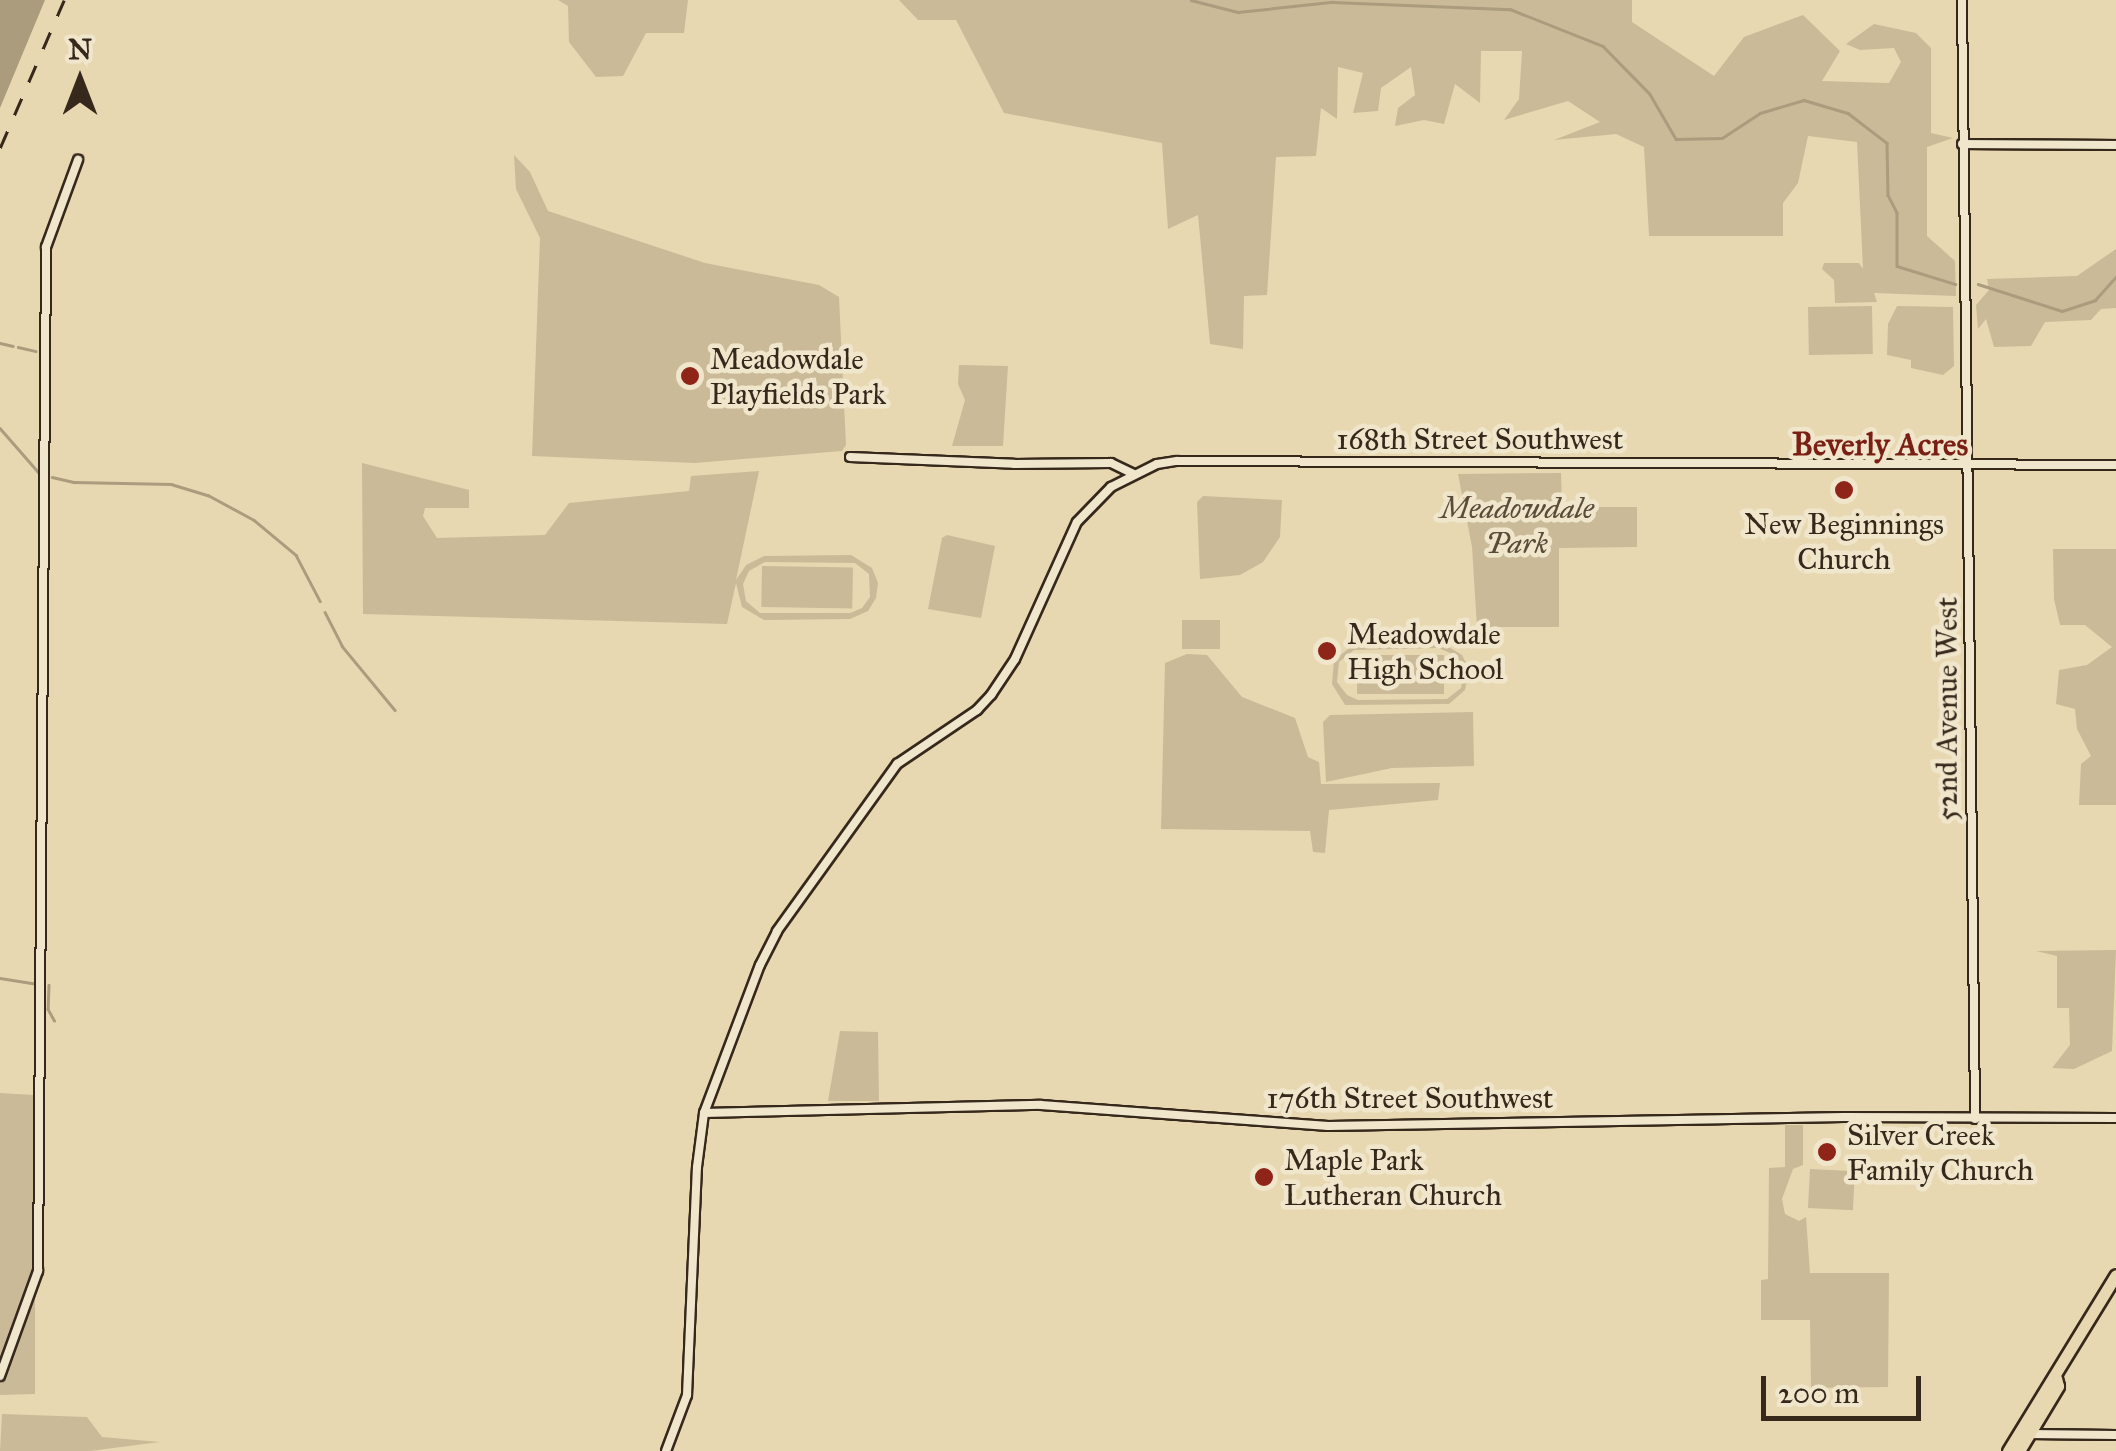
<!DOCTYPE html>
<html>
<head>
<meta charset="utf-8">
<style>
	body { margin:0 }
	#map { position:relative; width:2116px; height:1451px; overflow:hidden; background:#e8d8b1; font-family:"IM FELL Great Primer",serif }
	div>[style] { position:absolute }
	.green>* { inset:0; background:#caba98; transform-origin:0 0 }
	.water>* { inset:0; background:#ab9c7e }
	.stream>* { height:2.5px; margin:-1.25px; padding:0 1.25px; transform-origin:1.25px; border-radius:1.25px; background:#ab9c7e }
	.roads { filter:drop-shadow(2px 0 #36281b) drop-shadow(-2px 0 #36281b) drop-shadow(0 2px #36281b) drop-shadow(0 -2px #36281b) }
	.secondary>* { height:8px; margin:-4px; padding:0 4px; transform-origin:4px; border-radius:4px; background:#f0e6cc }
	.highway>* { height:11px; margin:-5.5px; padding:0 5.5px; transform-origin:5.5px; border-radius:5.5px; background:#e8d8b1 }
	.rail>* { height:2.5px; margin-top:-1.25px; transform-origin:0; background:repeating-linear-gradient(90deg,#36281b 0 18px,transparent 0 36px) }
	.dots>* { width:28px; height:28px; translate:-50% -50%; box-sizing:border-box; border:5px solid #f0e6cc; border-radius:50% }
	span { translate:-50% -50%; white-space:nowrap; text-align:center; line-height:1.15; -webkit-text-stroke:9px #f0e6cc; paint-order:stroke }
	.poi-label { font-size:30px; color:#36281b }
	.left { translate:0 -50%; text-align:left }
	.street-label { font-size:30px; color:#36281b }
	.park-label { font-size:30px; color:#5b4c3a; font-style:italic }
	.neighbourhood-label { font-size:32px; color:#7a1f14; font-weight:700 }
	.north { position:absolute; left:30px; top:30px; width:100px; height:100px; -webkit-text-stroke:8px #f0e6cc; paint-order:stroke; rotate:0deg; font-size:28px; font-weight:700; line-height:40px; text-align:center; color:#36281b }
	.north::after { content:''; display:block; margin:auto; width:35px; height:45px; background:#36281b; clip-path:polygon(50% 0,100% 100%,50% 72%,0 100%) }
	.scale { position:absolute; left:1761px; top:1376px; width:160px; height:45px; box-sizing:border-box; border:5px solid #36281b; border-top:0; padding-left:12px; font-size:30px; line-height:35px; white-space:nowrap; color:#36281b; -webkit-text-stroke:8px #f0e6cc; paint-order:stroke }
</style>
</head>
<body>
<div id="map">
	<div class="green">
		<i style="clip-path:polygon(558px 0,688px 0,684px 33px,646px 33px,623px 76px,596px 77px,569px 42px,568px 6px)"></i>
		<i style="clip-path:polygon(899px 0,1632px 0,1632px 22px,1714px 76px,1744px 37px,1803px 15px,1840px 51px,1822px 81px,1889px 83px,1901px 62px,1894px 48px,1860px 50px,1846px 44px,1874px 24px,1916px 33px,1931px 48px,1931px 133px,1953px 138px,1927px 147px,1927px 236px,1955px 261px,1956px 296px,1874px 293px,1877px 302px,1835px 303px,1834px 280px,1822px 269px,1824px 263px,1859px 263px,1863px 269px,1857px 142px,1808px 136px,1798px 183px,1783px 203px,1783px 236px,1649px 236px,1644px 147px,1616px 134px,1554px 140px,1600px 122px,1568px 101px,1504px 120px,1519px 99px,1522px 51px,1481px 51px,1480px 103px,1455px 84px,1444px 124px,1424px 120px,1395px 126px,1398px 108px,1415px 95px,1411px 67px,1381px 88px,1378px 111px,1353px 113px,1363px 73px,1338px 67px,1337px 119px,1321px 108px,1316px 156px,1276px 157px,1267px 295px,1244px 296px,1243px 349px,1210px 344px,1198px 215px,1168px 229px,1162px 143px,1004px 113px,956px 20px,918px 20px)"></i>
		<i style="clip-path:polygon(514px 155px,530px 172px,548px 211px,705px 263px,819px 285px,839px 297px,846px 445px,842px 451px,695px 463px,532px 456px,540px 238px,516px 189px)"></i>
		<i style="clip-path:polygon(2116px 249px,2116px 308px,2101px 309px,2091px 320px,2045px 322px,2031px 346px,1994px 347px,1986px 319px,1978px 329px,1976px 305px,1989px 290px,1987px 279px,2077px 276px)"></i>
		<i style="left:1872px;top:306px;width:48px;height:64px;rotate:89deg"></i>
		<i style="clip-path:polygon(1897px 306px,1953px 307px,1954px 366px,1943px 375px,1911px 368px,1911px 360px,1887px 355px,1888px 324px)"></i>
		<i style="clip-path:polygon(959px 365px,1008px 366px,1003px 446px,952px 446px,965px 400px,958px 384px)"></i>
		<i style="clip-path:polygon(evenodd,362px 463px,469px 490px,469px 508px,425px 508px,423px 516px,437px 538px,545px 535px,569px 503px,689px 491px,691px 476px,759px 471px,736px 580px,746px 565px,764px 556px,851px 555px,872px 568px,878px 583px,876px 598px,868px 611px,850px 619px,764px 620px,742px 607px,736px 583px,727px 624px,363px 614px,362px 463px,765px 562px,855px 563px,869px 574px,870px 597px,862px 608px,850px 613px,760px 613px,746px 601px,743px 584px,749px 571px,765px 562px)"></i>
		<i style="clip-path:polygon(1561px 473px,1562px 507px,1637px 507px,1637px 547px,1559px 548px,1559px 627px,1477px 627px,1472px 547px,1458px 474px)"></i>
		<i style="clip-path:polygon(1203px 496px,1282px 500px,1280px 537px,1263px 562px,1240px 575px,1200px 579px,1197px 502px)"></i>
		<i style="clip-path:polygon(947px 535px,995px 546px,981px 618px,928px 609px,942px 538px)"></i>
		<i style="clip-path:polygon(2053px 549px,2116px 549px,2116px 805px,2079px 805px,2081px 764px,2091px 756px,2077px 729px,2075px 709px,2056px 704px,2059px 670px,2087px 665px,2112px 647px,2085px 625px,2060px 625px,2054px 599px)"></i>
		<i style="left:762px;top:566px;width:91px;height:41px;rotate:1deg"></i>
		<i style="left:1182px;top:620px;width:38px;height:29px"></i>
		<i style="clip-path:polygon(evenodd,1444px 644px,1462px 655px,1469px 669px,1465px 690px,1449px 704px,1345px 705px,1332px 684px,1334px 660px,1353px 645px,1444px 644px,1438px 648px,1455px 655px,1464px 670px,1461px 688px,1447px 699px,1358px 700px,1347px 695px,1337px 682px,1339px 662px,1354px 650px,1438px 648px)"></i>
		<i style="clip-path:polygon(1187px 654px,1207px 655px,1242px 697px,1295px 718px,1308px 757px,1319px 762px,1321px 784px,1440px 783px,1438px 800px,1329px 810px,1325px 853px,1313px 852px,1310px 831px,1161px 829px,1165px 663px)"></i>
		<i style="left:1357px;top:655px;width:87px;height:39px"></i>
		<i style="clip-path:polygon(1473px 712px,1474px 766px,1392px 768px,1326px 782px,1323px 722px,1330px 715px)"></i>
		<i style="clip-path:polygon(2116px 950px,2112px 1051px,2074px 1069px,2052px 1068px,2070px 1045px,2069px 1008px,2057px 1008px,2057px 956px,2036px 951px)"></i>
		<i style="clip-path:polygon(840px 1031px,878px 1032px,879px 1101px,828px 1101px)"></i>
		<i style="clip-path:polygon(0 1093px,33px 1095px,35px 1102px,35px 1394px,0 1395px)"></i>
		<i style="clip-path:polygon(1785px 1125px,1803px 1125px,1803px 1165px,1793px 1169px,1782px 1199px,1785px 1214px,1799px 1221px,1806px 1217px,1810px 1273px,1889px 1273px,1888px 1387px,1811px 1388px,1810px 1320px,1761px 1320px,1761px 1280px,1768px 1279px,1769px 1168px,1785px 1167px)"></i>
		<i style="left:1810px;top:1169px;width:45px;height:39px;rotate:3deg"></i>
		<i style="clip-path:polygon(2px 1414px,87px 1417px,102px 1437px,160px 1442px,90px 1451px,0 1451px)"></i>
	</div>
	<div class="water">
		<i style="clip-path:polygon(0 0,45px 0,0 108px)"></i>
	</div>
	<div class="stream">
		<i style="left:1191px;top:0;width:49px;rotate:14.3deg"></i>
		<i style="left:1238px;top:12px;width:95px;rotate:-6.1deg"></i>
		<i style="left:1332px;top:2px;width:178px;rotate:2.3deg"></i>
		<i style="left:1510px;top:9px;width:100px;rotate:21.7deg"></i>
		<i style="left:1603px;top:46px;width:67px;rotate:45.6deg"></i>
		<i style="left:1650px;top:94px;width:52px;rotate:60deg"></i>
		<i style="left:1676px;top:139px;width:46px;rotate:-1.2deg"></i>
		<i style="left:1722px;top:138px;width:45px;rotate:-33.3deg"></i>
		<i style="left:1760px;top:113px;width:46px;rotate:-16.5deg"></i>
		<i style="left:1804px;top:100px;width:46px;rotate:16.5deg"></i>
		<i style="left:1848px;top:113px;width:49px;rotate:37.6deg"></i>
		<i style="left:1887px;top:143px;width:52px;rotate:88.9deg"></i>
		<i style="left:1888px;top:195px;width:20px;rotate:63deg"></i>
		<i style="left:1897px;top:213px;width:53px;rotate:90deg"></i>
		<i style="left:1897px;top:266px;width:61px;rotate:17.2deg"></i>
		<i style="left:1978px;top:284px;width:88px;rotate:17.8deg"></i>
		<i style="left:2062px;top:311px;width:35px;rotate:-18deg"></i>
		<i style="left:2095px;top:300px;width:31px;rotate:-48deg"></i>
		<i style="left:0;top:343px;width:13px;rotate:13deg"></i>
		<i style="left:18px;top:347px;width:18px;rotate:13deg"></i>
		<i style="left:0;top:428px;width:61px;rotate:49deg"></i>
		<i style="left:52px;top:477px;width:23px;rotate:13deg"></i>
		<i style="left:74px;top:482px;width:97px;rotate:1.2deg"></i>
		<i style="left:171px;top:484px;width:39px;rotate:17deg"></i>
		<i style="left:208px;top:495px;width:52px;rotate:28.5deg"></i>
		<i style="left:254px;top:520px;width:55px;rotate:39.8deg"></i>
		<i style="left:296px;top:555px;width:52px;rotate:62.4deg"></i>
		<i style="left:325px;top:612px;width:38px;rotate:63deg"></i>
		<i style="left:342px;top:646px;width:83px;rotate:50.4deg"></i>
		<i style="left:0;top:978px;width:33px;rotate:9deg"></i>
		<i style="left:49px;top:985px;width:24px;rotate:92deg"></i>
		<i style="left:48px;top:1009px;width:13px;rotate:61deg"></i>
	</div>
	<div class="roads">
		<div class="secondary">
			<i style="left:1962px;top:0;width:1119px;rotate:89.33deg"></i>
			<i style="left:1962px;top:144px;width:154px;rotate:0.4deg"></i>
			<i style="left:850px;top:457px;width:164px;rotate:2.4deg"></i>
			<i style="left:1014px;top:464px;width:97px;rotate:-0.6deg"></i>
			<i style="left:1111px;top:463px;width:25px;rotate:26deg"></i>
			<i style="left:704px;top:1113px;width:337px;rotate:-1.4deg"></i>
			<i style="left:1041px;top:1105px;width:288px;rotate:4.2deg"></i>
			<i style="left:1328px;top:1126px;width:516px;rotate:-1deg"></i>
			<i style="left:1844px;top:1117px;width:272px;rotate:0.2deg"></i>
			<i style="left:0;top:1376px;width:112px;rotate:-70.1deg"></i>
			<i style="left:38px;top:1271px;width:1024px;rotate:-89.55deg"></i>
			<i style="left:46px;top:247px;width:93px;rotate:-69.8deg"></i>
			<i style="left:2029px;top:1434px;width:87px;rotate:0.7deg"></i>
			<i style="left:666px;top:1451px;width:60px;rotate:-69.4deg"></i>
			<i style="left:687px;top:1395px;width:228px;rotate:-87.5deg"></i>
			<i style="left:697px;top:1167px;width:54px;rotate:-82.6deg"></i>
			<i style="left:704px;top:1113px;width:158px;rotate:-69.3deg"></i>
			<i style="left:760px;top:965px;width:38px;rotate:-63deg"></i>
			<i style="left:777px;top:931px;width:206px;rotate:-54.3deg"></i>
			<i style="left:897px;top:764px;width:97px;rotate:-34deg"></i>
			<i style="left:977px;top:710px;width:21px;rotate:-47deg"></i>
			<i style="left:991px;top:695px;width:43px;rotate:-56.3deg"></i>
			<i style="left:1015px;top:659px;width:150px;rotate:-65.7deg"></i>
			<i style="left:1077px;top:522px;width:49px;rotate:-45.8deg"></i>
			<i style="left:1111px;top:487px;width:51px;rotate:-26.6deg"></i>
			<i style="left:1157px;top:464px;width:20px;rotate:-9deg"></i>
			<i style="left:1177px;top:461px;width:939px;rotate:0.24deg"></i>
		</div>
		<div class="highway">
			<i style="left:2008px;top:1451px;width:206px;rotate:-58.5deg"></i>
			<i style="left:2019px;top:1451px;width:76px;rotate:-59deg"></i>
			<i style="left:2058px;top:1386px;width:8px;rotate:-104deg"></i>
		</div>
	</div>
	<div class="rail">
		<i style="left:0;top:148px;width:161px;rotate:-66.6deg"></i>
	</div>
	<div class="dots">
		<i style="left:690px;top:376px;background:#8f2418"></i>
		<i style="left:1844px;top:490px;background:#8f2418"></i>
		<i style="left:1327px;top:651px;background:#8f2418"></i>
		<i style="left:1827px;top:1152px;background:#8f2418"></i>
		<i style="left:1264px;top:1177px;background:#8f2418"></i>
	</div>
	<div class="poi-label">
		<span class="left" style="left:710px;top:376px">Meadowdale<br>Playfields Park</span>
		<span style="left:1844px;top:541px">New Beginnings<br>Church</span>
		<span class="left" style="left:1347px;top:651px">Meadowdale<br>High School</span>
		<span class="left" style="left:1847px;top:1152px">Silver Creek<br>Family Church</span>
		<span class="left" style="left:1284px;top:1177px">Maple Park<br>Lutheran Church</span>
	</div>
	<div class="street-label">
		<span style="left:1480px;top:439px">168th Street Southwest</span>
		<span style="left:1947px;top:709px;rotate:-90deg">52nd Avenue West</span>
		<span style="left:1410px;top:1098px">176th Street Southwest</span>
	</div>
	<div class="park-label">
		<span style="left:1517px;top:525px">Meadowdale<br>Park</span>
	</div>
	<div class="neighbourhood-label">
		<span style="left:1880px;top:445px">Beverly Acres</span>
	</div>
	<div class="north">N</div>
	<div class="scale">200 m</div>
</div>
</body>
</html>
